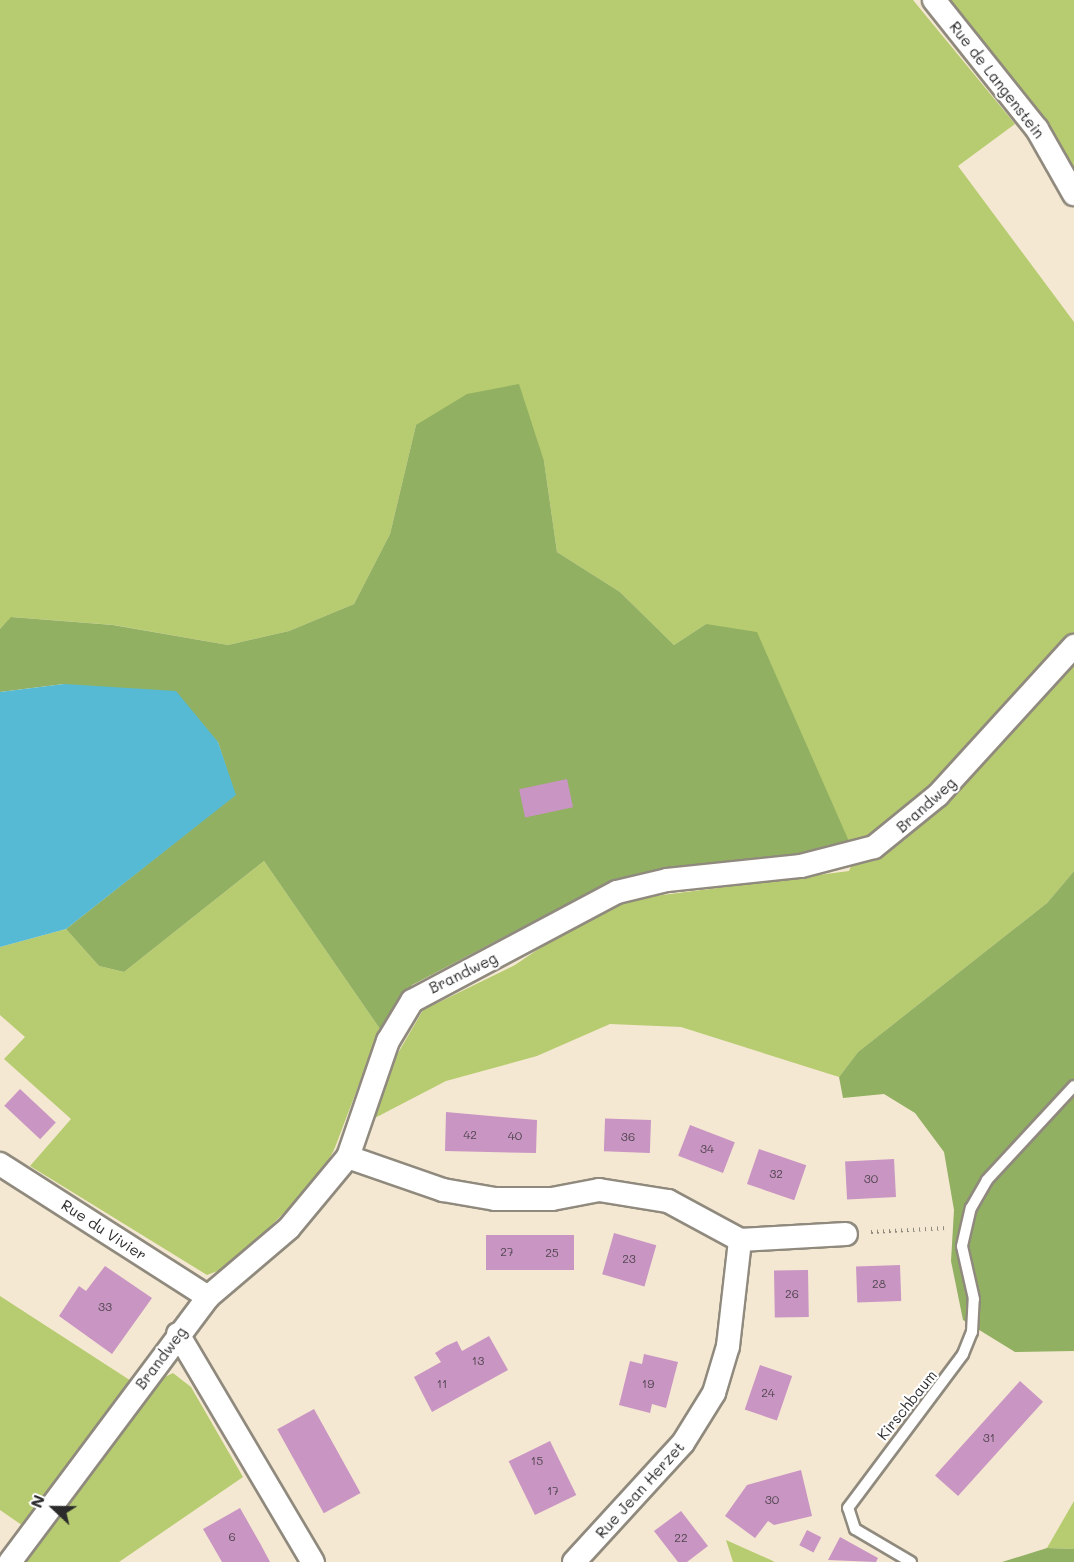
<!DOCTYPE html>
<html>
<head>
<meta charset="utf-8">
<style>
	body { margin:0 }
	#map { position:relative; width:1074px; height:1562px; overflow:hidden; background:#f5e8d2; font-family:Mali,sans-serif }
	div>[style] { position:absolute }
	.green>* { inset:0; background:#b7cc70 }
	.forest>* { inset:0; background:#91b062 }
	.water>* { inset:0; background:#56bad4 }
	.building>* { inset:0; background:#c995c3; transform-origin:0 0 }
	.path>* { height:4px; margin-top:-2px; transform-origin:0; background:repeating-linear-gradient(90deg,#908a7e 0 1.5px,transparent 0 6px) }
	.roads { filter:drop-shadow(2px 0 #908a7e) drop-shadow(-2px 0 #908a7e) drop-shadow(0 2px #908a7e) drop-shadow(0 -2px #908a7e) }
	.lane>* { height:10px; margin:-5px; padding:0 5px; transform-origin:5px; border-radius:5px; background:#fff }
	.street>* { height:22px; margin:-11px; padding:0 11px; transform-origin:11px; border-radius:11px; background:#fff }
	span { translate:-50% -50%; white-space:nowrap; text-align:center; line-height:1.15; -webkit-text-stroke:4.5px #fff; paint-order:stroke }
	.number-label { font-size:12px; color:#524651 }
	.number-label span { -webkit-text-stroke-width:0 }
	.street-label { font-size:15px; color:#2b2b2b }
	.north { position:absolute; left:24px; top:1478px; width:60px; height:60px; -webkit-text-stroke:4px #fff; paint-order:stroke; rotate:292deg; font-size:16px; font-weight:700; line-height:24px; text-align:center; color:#2b2b2b }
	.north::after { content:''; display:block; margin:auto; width:21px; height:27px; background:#2b2b2b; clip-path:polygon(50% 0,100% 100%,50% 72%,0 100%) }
</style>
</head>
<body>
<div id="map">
	<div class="green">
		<i style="clip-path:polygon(0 0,913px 0,1015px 124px,958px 166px,1074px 322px,1074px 871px,1047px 903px,858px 1052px,839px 1077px,681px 1027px,610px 1024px,537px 1056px,446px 1081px,369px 1121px,391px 1065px,423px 1010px,515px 965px,556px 937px,610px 908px,647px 897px,849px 871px,855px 856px,706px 624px,674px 645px,620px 592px,557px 552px,544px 461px,416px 425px,390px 534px,354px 604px,289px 631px,228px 645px,114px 625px,12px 617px,0 629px)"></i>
		<i style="clip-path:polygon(943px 0,1074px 0,1074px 175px)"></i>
		<i style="clip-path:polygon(264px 861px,380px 1029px,334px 1150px,316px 1182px,228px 1267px,207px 1275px,30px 1166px,71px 1119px,4px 1059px,25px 1037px,0 1015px,0 947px,66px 929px,99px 966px,124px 972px)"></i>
		<i style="clip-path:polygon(0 1296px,142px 1388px,173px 1373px,191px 1387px,243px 1477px,119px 1562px,21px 1562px,42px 1539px,0 1510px)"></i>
		<i style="clip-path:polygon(1074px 1501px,1074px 1549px,1047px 1548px)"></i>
		<i style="clip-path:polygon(726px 1540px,773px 1561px,774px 1562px,733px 1562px)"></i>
	</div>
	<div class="forest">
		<i style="clip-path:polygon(519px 384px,544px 461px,557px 552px,620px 592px,674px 645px,706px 624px,757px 632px,855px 855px,667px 880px,611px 881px,412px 985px,380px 1029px,264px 861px,124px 972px,99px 966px,66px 929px,235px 795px,218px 742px,64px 684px,0 692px,0 629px,11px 617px,113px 625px,228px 645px,289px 631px,354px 604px,390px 534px,416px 425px,467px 394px)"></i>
		<i style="clip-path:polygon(1074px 871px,1074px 1351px,1015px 1352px,963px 1320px,951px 1261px,954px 1210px,944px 1152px,915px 1113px,884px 1094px,843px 1098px,839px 1077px,858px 1052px,1047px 903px)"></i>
		<i style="clip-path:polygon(1047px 1548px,1074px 1549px,1074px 1562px,1002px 1562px)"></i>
	</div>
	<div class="water">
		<i style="clip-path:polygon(64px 684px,176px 691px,218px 742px,236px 795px,66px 929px,0 947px,0 692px)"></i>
	</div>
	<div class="building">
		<i style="left:567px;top:779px;width:29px;height:49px;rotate:78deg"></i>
		<i style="left:20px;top:1089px;width:49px;height:23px;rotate:43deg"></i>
		<i style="clip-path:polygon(446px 1112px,537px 1120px,536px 1153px,445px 1151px)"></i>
		<i style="left:651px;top:1120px;width:33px;height:46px;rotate:92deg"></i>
		<i style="left:690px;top:1125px;width:48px;height:33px;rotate:21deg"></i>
		<i style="left:759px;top:1149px;width:50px;height:37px;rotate:19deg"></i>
		<i style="left:894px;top:1159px;width:38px;height:49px;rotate:87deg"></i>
		<i style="left:614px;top:1233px;width:44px;height:43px;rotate:16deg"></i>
		<i style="left:486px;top:1235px;width:88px;height:35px"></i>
		<i style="left:900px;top:1265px;width:36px;height:44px;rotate:88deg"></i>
		<i style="clip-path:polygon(105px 1266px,152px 1298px,112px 1354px,59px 1316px,79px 1286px,86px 1291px)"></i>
		<i style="left:808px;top:1270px;width:47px;height:34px;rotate:89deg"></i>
		<i style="clip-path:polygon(489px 1336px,508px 1370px,432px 1412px,414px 1377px,441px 1362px,435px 1353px,446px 1346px,457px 1341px,462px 1351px)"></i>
		<i style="clip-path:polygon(644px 1354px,678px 1362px,666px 1408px,652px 1404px,650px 1413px,619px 1405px,630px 1361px,642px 1364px)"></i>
		<i style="left:760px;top:1365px;width:34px;height:47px;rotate:19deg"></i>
		<i style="left:1020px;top:1381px;width:31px;height:127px;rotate:42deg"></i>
		<i style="left:314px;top:1409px;width:96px;height:42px;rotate:61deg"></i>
		<i style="left:550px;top:1441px;width:60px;height:46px;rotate:64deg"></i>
		<i style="clip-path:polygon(801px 1470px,812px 1516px,774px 1525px,768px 1521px,755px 1538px,725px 1516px,747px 1485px)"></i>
		<i style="clip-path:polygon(240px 1508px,261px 1545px,270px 1562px,222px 1562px,203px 1529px)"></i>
		<i style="clip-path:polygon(681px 1511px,708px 1546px,687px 1562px,678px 1562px,654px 1531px)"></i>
		<i style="left:807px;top:1530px;width:16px;height:17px;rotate:27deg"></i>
		<i style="clip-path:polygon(840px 1537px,878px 1558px,876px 1562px,828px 1560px)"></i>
	</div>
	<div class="path">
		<i style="left:871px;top:1232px;width:76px;rotate:-3deg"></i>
	</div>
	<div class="roads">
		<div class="lane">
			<i style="left:911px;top:1562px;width:65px;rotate:-149.5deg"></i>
			<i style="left:855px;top:1529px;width:22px;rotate:-108deg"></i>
			<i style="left:848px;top:1508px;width:192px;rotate:-53.2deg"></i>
			<i style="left:963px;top:1354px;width:24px;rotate:-68deg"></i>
			<i style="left:972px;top:1332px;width:33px;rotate:-87deg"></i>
			<i style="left:974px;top:1299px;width:54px;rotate:-102.8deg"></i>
			<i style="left:962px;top:1246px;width:39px;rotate:-77deg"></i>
			<i style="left:971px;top:1208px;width:32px;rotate:-60deg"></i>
			<i style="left:987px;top:1180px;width:128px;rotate:-47.2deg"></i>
		</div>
		<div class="street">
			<i style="left:934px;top:0;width:165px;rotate:51.4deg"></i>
			<i style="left:1037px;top:129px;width:75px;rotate:60.4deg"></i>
			<i style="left:348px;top:1157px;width:101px;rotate:19.2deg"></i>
			<i style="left:443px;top:1190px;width:53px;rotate:9.8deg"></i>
			<i style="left:495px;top:1199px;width:57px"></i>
			<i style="left:552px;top:1199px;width:48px;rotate:-10.8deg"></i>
			<i style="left:599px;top:1190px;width:70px;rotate:9.1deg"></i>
			<i style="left:668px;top:1201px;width:82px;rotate:28.4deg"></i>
			<i style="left:740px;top:1240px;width:106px;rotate:-3.2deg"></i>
			<i style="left:0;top:1164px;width:247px;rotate:32.6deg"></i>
			<i style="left:178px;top:1334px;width:265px;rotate:59.4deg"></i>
			<i style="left:10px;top:1562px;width:331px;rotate:-53.2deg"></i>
			<i style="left:208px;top:1297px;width:106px;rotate:-40.4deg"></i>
			<i style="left:289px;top:1228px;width:92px;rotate:-50.3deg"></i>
			<i style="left:348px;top:1157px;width:123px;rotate:-71deg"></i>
			<i style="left:388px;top:1041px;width:47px;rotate:-59deg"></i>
			<i style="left:412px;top:1001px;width:232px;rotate:-28deg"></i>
			<i style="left:617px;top:892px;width:51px;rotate:-13.5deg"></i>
			<i style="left:667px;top:880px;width:135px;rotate:-6deg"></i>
			<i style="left:801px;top:866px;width:75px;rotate:-14.6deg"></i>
			<i style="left:874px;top:847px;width:82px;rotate:-39.1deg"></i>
			<i style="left:938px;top:795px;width:202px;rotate:-47.6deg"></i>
			<i style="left:574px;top:1562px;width:161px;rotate:-47.5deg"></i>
			<i style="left:683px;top:1443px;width:59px;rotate:-58.2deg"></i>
			<i style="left:714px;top:1393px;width:49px;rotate:-73.4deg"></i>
			<i style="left:728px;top:1346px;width:107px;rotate:-83.5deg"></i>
		</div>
	</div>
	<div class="number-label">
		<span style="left:470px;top:1135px">42</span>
		<span style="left:515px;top:1136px">40</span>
		<span style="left:628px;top:1137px">36</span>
		<span style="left:707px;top:1149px">34</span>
		<span style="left:776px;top:1174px">32</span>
		<span style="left:871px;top:1179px">30</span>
		<span style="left:507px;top:1252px">27</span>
		<span style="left:552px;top:1253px">25</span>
		<span style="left:629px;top:1259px">23</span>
		<span style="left:879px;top:1284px">28</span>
		<span style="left:792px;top:1294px">26</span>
		<span style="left:105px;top:1307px">33</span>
		<span style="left:478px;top:1361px">13</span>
		<span style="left:442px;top:1384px">11</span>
		<span style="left:648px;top:1384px">19</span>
		<span style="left:768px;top:1393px">24</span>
		<span style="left:989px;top:1438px">31</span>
		<span style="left:537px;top:1461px">15</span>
		<span style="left:553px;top:1491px">17</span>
		<span style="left:772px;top:1500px">30</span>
		<span style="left:232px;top:1537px">6</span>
		<span style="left:681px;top:1538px">22</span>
	</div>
	<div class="street-label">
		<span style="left:997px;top:80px;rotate:52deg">Rue de Langenstein</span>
		<span style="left:926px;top:805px;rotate:-42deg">Brandweg</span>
		<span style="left:463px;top:973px;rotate:-26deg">Brandweg</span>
		<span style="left:104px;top:1230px;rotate:33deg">Rue du Vivier</span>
		<span style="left:161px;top:1358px;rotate:-53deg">Brandweg</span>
		<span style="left:907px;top:1405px;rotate:-51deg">Kirschbaum</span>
		<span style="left:640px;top:1490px;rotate:-48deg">Rue Jean Herzet</span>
	</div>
	<div class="north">N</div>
</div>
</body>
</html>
